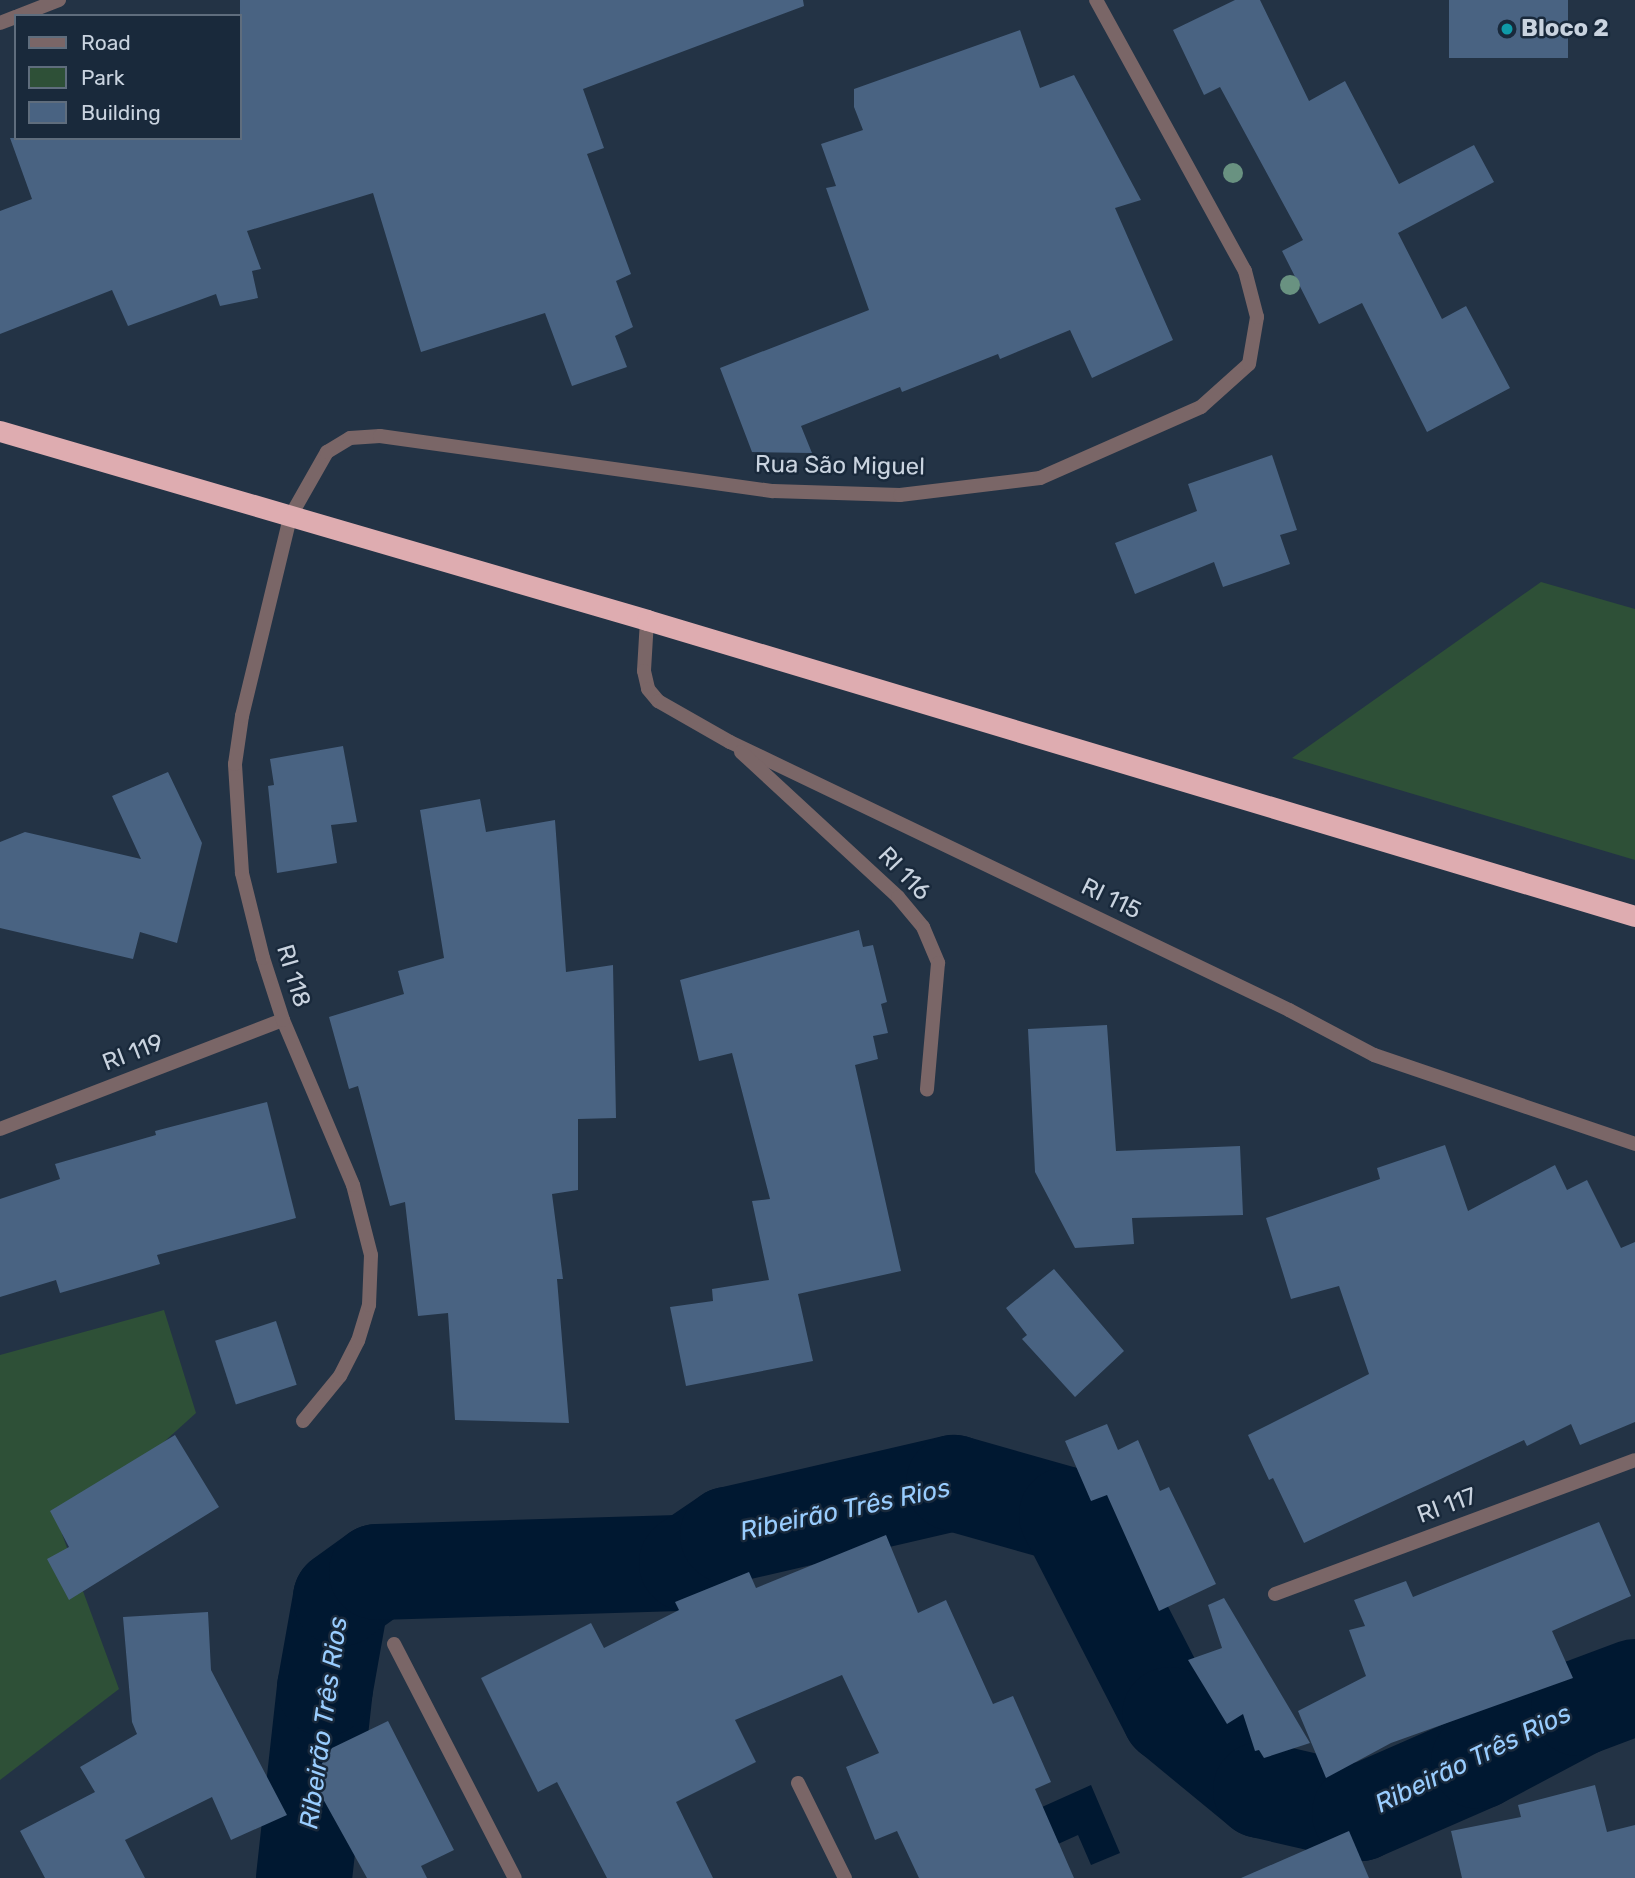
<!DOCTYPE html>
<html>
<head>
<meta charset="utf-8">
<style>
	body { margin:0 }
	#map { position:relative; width:1635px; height:1878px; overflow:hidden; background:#233345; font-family:Rubik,sans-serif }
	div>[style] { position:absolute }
	.green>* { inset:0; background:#2e5037 }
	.water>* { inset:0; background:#001831 }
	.river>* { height:96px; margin:-48px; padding:0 48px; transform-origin:48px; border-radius:48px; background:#001831 }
	.building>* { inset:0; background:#496382; transform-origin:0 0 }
	.street>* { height:14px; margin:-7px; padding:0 7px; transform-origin:7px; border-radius:7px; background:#7a6667 }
	.highway>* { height:21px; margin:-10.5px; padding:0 10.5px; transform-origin:10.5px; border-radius:10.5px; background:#deacb0 }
	.trees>* { width:20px; height:20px; margin:-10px; border-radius:50%; background:#699281 }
	.dots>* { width:19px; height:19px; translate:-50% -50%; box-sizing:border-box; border:4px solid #19293b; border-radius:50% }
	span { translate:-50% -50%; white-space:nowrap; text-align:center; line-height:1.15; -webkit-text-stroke:5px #19293b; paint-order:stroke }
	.poi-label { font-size:24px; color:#c9d3df; font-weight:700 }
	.left { translate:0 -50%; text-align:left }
	.street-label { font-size:24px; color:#c9d3df }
	.water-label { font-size:26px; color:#99cdff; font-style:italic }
	.legend { position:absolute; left:14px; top:14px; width:228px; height:126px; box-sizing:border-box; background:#19293b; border:2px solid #5f6d7d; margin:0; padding:9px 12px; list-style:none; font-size:21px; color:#c9d3df }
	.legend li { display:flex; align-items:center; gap:14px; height:35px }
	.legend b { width:35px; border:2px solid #5f6d7d }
</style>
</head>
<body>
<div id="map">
	<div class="green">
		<i style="clip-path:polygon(1541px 582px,1635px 609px,1635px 860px,1292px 758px)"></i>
		<i style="clip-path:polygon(164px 1310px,196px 1413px,62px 1534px,119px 1689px,0 1780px,0 1355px)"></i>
	</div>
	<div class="water">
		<i style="clip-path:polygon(1091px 1785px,1120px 1853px,1091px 1865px,1078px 1835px,1058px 1844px,1042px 1807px)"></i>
	</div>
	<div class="river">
		<i style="left:304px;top:1878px;width:191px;rotate:-83.7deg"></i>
		<i style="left:325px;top:1688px;width:91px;rotate:-79.9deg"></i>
		<i style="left:341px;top:1598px;width:44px;rotate:-35.8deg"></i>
		<i style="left:377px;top:1572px;width:310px;rotate:-1.7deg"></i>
		<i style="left:687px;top:1563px;width:50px;rotate:-34.3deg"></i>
		<i style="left:728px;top:1535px;width:232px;rotate:-13deg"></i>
		<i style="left:954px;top:1483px;width:117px;rotate:15.8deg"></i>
		<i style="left:1067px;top:1515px;width:225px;rotate:62.8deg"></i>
		<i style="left:1170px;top:1715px;width:118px;rotate:39.5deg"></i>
		<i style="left:1261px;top:1790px;width:102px;rotate:13.1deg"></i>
		<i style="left:1360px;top:1813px;width:130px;rotate:-23.6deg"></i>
		<i style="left:1479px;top:1761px;width:113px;rotate:-27.9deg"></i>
		<i style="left:1579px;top:1708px;width:60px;rotate:-20.6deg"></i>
	</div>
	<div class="building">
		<i style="clip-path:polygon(240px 0,803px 0,804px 6px,583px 89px,604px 148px,587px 154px,631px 274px,616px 281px,633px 327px,615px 336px,627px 367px,572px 386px,545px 313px,421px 352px,373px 193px,247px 231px,261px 269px,252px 271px,258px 298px,220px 306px,216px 294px,128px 326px,112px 290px,0 334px,0 211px,32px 199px,10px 138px,240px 138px)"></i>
		<i style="clip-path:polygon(1235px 0,1260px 0,1309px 101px,1345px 81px,1399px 184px,1474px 145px,1494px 182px,1398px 233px,1442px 319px,1466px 306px,1510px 388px,1427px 432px,1362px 303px,1319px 324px,1282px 251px,1303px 240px,1220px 87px,1204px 95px,1173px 30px)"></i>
		<i style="left:1449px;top:0;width:119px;height:58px"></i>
		<i style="clip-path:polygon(1020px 30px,1040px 88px,1074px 75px,1141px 200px,1115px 208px,1173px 340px,1092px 378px,1070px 330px,1000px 359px,998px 354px,902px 392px,900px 387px,801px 426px,812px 453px,752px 452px,720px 368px,869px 310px,826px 188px,836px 186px,821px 144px,863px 130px,854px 107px,854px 89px)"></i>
		<i style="clip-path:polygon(1272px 455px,1297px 530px,1280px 535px,1290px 564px,1223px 587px,1214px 562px,1135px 594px,1115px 543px,1197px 511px,1188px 484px)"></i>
		<i style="clip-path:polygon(343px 746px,357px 822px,331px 825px,337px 863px,277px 873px,268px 786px,274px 785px,270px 759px)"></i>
		<i style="clip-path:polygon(168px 772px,202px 843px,177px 943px,140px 932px,133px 959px,0 928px,0 842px,25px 832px,141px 859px,112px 796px)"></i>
		<i style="clip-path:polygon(480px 799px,486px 832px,555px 820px,566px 972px,613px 965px,616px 1118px,578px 1119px,578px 1190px,552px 1194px,563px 1279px,557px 1279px,569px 1423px,455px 1420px,448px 1313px,418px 1316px,405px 1202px,390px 1206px,358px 1086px,349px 1089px,329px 1017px,404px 994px,398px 971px,444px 958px,420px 810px)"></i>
		<i style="clip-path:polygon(859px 930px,863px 947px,873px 945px,887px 1002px,881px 1004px,888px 1033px,873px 1036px,878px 1059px,855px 1065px,901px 1271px,798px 1294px,813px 1361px,686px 1386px,670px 1307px,713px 1301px,712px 1289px,769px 1280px,752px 1201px,770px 1199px,732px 1053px,699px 1061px,680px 980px)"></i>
		<i style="clip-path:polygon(1107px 1025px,1116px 1151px,1240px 1146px,1243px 1215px,1132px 1218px,1134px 1244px,1075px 1248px,1035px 1172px,1028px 1029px)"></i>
		<i style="clip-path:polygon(267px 1102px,296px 1218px,157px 1255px,160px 1264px,60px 1293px,56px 1280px,0 1297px,0 1199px,60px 1179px,55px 1164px,156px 1135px,155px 1131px)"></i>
		<i style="clip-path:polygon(1445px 1145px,1468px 1211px,1555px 1165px,1567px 1190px,1587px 1180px,1621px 1248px,1635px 1242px,1635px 1422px,1580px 1445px,1571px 1424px,1527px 1446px,1524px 1440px,1304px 1543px,1273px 1478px,1269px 1480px,1248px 1435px,1369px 1374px,1339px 1286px,1291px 1299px,1266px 1218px,1380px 1179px,1377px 1168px)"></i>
		<i style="clip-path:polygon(1054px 1269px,1124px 1351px,1075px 1397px,1022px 1339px,1027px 1335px,1006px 1308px)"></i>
		<i style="left:276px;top:1321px;width:67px;height:64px;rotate:72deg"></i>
		<i style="clip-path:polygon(1107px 1424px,1118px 1450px,1138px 1440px,1160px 1491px,1169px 1487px,1216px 1584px,1159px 1611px,1107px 1495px,1091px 1501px,1065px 1441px)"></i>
		<i style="clip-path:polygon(175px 1435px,219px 1507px,69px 1600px,47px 1559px,69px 1547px,50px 1511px)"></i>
		<i style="clip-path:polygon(1599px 1522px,1631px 1596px,1552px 1631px,1573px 1678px,1391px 1743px,1326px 1778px,1298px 1711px,1366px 1676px,1349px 1630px,1365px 1626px,1354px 1600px,1406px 1581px,1413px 1597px)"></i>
		<i style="clip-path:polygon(886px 1535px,918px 1613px,946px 1600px,993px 1704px,1013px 1696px,1051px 1782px,1035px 1789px,1074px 1878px,919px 1878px,897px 1831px,875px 1840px,846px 1767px,879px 1753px,842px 1675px,735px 1720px,756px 1762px,676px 1802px,713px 1878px,607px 1878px,557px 1782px,538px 1792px,481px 1678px,591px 1623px,604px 1648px,679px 1610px,675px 1602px,749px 1572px,756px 1588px)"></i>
		<i style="clip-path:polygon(1224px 1598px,1310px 1743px,1264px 1758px,1259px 1750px,1255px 1751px,1243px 1714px,1227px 1724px,1188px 1660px,1222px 1648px,1208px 1605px)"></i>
		<i style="clip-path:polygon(208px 1612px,211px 1670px,287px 1815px,231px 1840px,212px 1797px,125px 1840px,145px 1878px,45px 1878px,20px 1831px,95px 1792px,80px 1767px,137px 1734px,132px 1722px,123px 1617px)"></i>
		<i style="clip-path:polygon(388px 1721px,454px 1850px,421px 1866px,427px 1878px,367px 1878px,312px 1779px,332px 1748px)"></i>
		<i style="clip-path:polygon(1595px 1785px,1607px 1832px,1635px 1825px,1635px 1878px,1462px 1878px,1451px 1831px,1521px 1817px,1518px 1805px)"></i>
		<i style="clip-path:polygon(1349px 1831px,1369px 1878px,1241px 1878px)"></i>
	</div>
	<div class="street">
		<i style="left:18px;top:16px;width:44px;rotate:-21.3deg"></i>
		<i style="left:0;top:23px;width:17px;rotate:-21deg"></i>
		<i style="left:647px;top:620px;width:51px;rotate:93.4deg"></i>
		<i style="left:644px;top:671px;width:18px;rotate:77deg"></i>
		<i style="left:648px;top:689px;width:16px;rotate:50deg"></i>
		<i style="left:658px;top:701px;width:83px;rotate:29.7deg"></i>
		<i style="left:730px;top:742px;width:620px;rotate:25.61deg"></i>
		<i style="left:1289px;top:1010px;width:96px;rotate:27.9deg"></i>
		<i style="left:1374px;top:1055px;width:276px;rotate:18.8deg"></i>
		<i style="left:741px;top:752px;width:214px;rotate:42.7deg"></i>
		<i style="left:898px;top:897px;width:39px;rotate:50deg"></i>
		<i style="left:923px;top:927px;width:39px;rotate:67deg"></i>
		<i style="left:938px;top:963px;width:127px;rotate:95deg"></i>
		<i style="left:0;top:1129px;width:303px;rotate:-21.1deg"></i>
		<i style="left:303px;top:1421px;width:58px;rotate:-50.6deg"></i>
		<i style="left:340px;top:1376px;width:39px;rotate:-63deg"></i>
		<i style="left:358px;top:1341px;width:38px;rotate:-73deg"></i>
		<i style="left:369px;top:1305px;width:50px;rotate:-87.7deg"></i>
		<i style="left:371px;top:1255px;width:72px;rotate:-104.4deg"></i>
		<i style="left:353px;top:1185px;width:179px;rotate:-113deg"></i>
		<i style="left:283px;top:1020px;width:65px;rotate:-107.9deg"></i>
		<i style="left:263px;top:958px;width:88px;rotate:-103.9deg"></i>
		<i style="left:242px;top:873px;width:109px;rotate:-93.7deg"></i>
		<i style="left:235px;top:764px;width:49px;rotate:-81.7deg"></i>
		<i style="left:242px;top:716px;width:205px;rotate:-76.4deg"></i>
		<i style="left:290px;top:517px;width:75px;rotate:-60.4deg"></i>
		<i style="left:327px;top:452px;width:27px;rotate:-31deg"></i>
		<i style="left:350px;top:438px;width:30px;rotate:-4deg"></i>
		<i style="left:380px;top:436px;width:397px;rotate:8deg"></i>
		<i style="left:773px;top:491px;width:127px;rotate:1.8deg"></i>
		<i style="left:900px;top:495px;width:141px;rotate:-6.9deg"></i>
		<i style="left:1040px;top:478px;width:176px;rotate:-23.8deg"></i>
		<i style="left:1201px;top:407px;width:64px;rotate:-41.9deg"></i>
		<i style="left:1249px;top:364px;width:48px;rotate:-80.3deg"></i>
		<i style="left:1257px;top:317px;width:48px;rotate:-104.6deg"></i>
		<i style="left:1245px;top:271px;width:309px;rotate:-118.8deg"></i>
		<i style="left:1275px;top:1594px;width:384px;rotate:-20.4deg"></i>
		<i style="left:394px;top:1644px;width:263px;rotate:62.7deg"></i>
		<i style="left:798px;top:1783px;width:106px;rotate:63.7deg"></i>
	</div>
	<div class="highway">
		<i style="left:0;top:431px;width:674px;rotate:16.28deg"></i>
		<i style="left:647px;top:620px;width:1031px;rotate:16.68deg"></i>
	</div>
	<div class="trees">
		<i style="left:1233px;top:173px"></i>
		<i style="left:1290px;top:285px"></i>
	</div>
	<div class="dots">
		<i style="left:1507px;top:29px;background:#0f9aa8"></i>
	</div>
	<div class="poi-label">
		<span class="left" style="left:1521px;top:29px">Bloco 2</span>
	</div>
	<div class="street-label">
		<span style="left:840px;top:466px;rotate:1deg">Rua São Miguel</span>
		<span style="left:904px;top:874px;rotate:46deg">RI 116</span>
		<span style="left:1111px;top:899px;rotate:26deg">RI 115</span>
		<span style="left:293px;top:976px;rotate:73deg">RI 118</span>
		<span style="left:133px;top:1053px;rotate:-21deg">RI 119</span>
		<span style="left:1447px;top:1506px;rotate:-20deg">RI 117</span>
	</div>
	<div class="water-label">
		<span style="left:845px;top:1510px;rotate:-12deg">Ribeirão Três Rios</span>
		<span style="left:324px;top:1723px;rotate:-82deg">Ribeirão Três Rios</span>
		<span style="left:1473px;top:1759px;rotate:-26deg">Ribeirão Três Rios</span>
	</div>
	<ul class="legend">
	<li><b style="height:9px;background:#7a6667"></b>Road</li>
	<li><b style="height:19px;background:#2e5037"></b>Park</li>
	<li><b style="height:19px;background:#496382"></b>Building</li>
	</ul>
</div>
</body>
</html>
